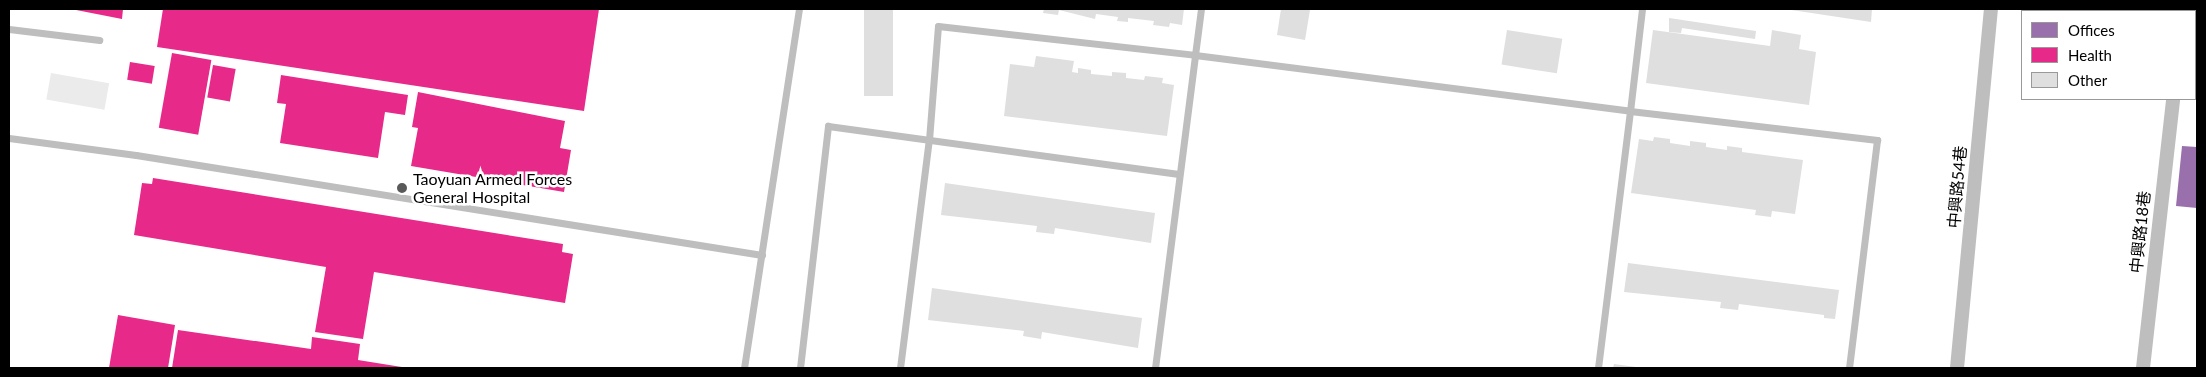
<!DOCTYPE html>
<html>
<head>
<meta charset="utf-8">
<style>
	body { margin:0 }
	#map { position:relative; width:2206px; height:377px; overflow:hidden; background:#fff; font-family:Lato,"Noto Sans TC",sans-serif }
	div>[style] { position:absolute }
	.green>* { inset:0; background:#ebebeb; transform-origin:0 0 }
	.offices>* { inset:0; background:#9970ab }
	.health>* { inset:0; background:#e7298a; transform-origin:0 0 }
	.building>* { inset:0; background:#dfdfdf; transform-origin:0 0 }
	.service>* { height:7px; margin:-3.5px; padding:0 3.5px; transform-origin:3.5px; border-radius:3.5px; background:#bebebe }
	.minor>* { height:14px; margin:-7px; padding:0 7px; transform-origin:7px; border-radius:7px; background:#bebebe }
	.dots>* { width:14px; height:14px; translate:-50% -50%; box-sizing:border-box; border:2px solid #fff; border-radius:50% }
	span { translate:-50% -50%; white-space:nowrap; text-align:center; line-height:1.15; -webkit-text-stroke:5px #fff; paint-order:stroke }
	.poi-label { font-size:16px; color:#000 }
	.left { translate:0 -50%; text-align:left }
	.street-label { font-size:16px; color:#000 }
	.frame { position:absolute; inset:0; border:10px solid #000; pointer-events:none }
	.legend { position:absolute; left:2021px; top:10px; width:175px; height:90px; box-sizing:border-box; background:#fff; border:1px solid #999; margin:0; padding:6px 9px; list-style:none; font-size:15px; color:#000 }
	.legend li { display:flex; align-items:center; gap:10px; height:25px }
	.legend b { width:25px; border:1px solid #999 }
</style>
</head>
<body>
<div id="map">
	<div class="green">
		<i style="left:51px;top:73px;width:59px;height:27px;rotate:10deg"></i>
	</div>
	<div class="offices">
		<i style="clip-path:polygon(2182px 146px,2197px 147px,2197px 208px,2176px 206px)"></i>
	</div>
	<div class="health">
		<i style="clip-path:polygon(71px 9px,123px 9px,122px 19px)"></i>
		<i style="clip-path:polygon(163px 9px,599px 9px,584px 111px,157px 47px)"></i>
		<i style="left:172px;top:53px;width:40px;height:76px;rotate:10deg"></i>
		<i style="left:130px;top:62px;width:25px;height:18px;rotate:9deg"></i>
		<i style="left:213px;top:65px;width:23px;height:33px;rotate:10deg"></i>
		<i style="clip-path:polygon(281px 75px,408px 95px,405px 115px,385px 112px,378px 158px,280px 143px,286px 104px,277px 103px)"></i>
		<i style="clip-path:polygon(418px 92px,565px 121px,560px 148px,571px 150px,564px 192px,411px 166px,418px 128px,412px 127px)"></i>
		<i style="clip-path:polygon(153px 178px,563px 244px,562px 252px,573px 254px,565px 303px,374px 272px,363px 339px,315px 332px,326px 267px,134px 235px,142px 183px,152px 184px)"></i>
		<i style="clip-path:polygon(118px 315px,175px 325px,168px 368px,109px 368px)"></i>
		<i style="clip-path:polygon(178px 330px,311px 349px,312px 337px,360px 344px,358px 360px,408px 368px,172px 368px)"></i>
	</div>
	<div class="building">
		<i style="left:864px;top:9px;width:29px;height:87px"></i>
		<i style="clip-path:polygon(1044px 9px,1184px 9px,1182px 25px,1170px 23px,1169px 27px,1153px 25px,1154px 21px,1128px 18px,1128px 22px,1117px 21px,1118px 17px,1096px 14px,1095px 19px,1059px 10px,1058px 15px,1043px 13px)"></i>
		<i style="clip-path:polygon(1281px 9px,1310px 10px,1305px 40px,1277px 35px)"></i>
		<i style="clip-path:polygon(1785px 9px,1872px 9px,1871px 22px)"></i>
		<i style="clip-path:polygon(1669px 18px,1756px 31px,1755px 39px,1682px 28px,1681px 33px,1669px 32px)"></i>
		<i style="left:1507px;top:30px;width:56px;height:35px;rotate:9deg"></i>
		<i style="clip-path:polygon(1653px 30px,1770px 46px,1772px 30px,1801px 35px,1799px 49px,1816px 52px,1809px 105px,1646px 83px)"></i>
		<i style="clip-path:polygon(1036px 56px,1074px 61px,1072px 72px,1078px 73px,1078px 68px,1091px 70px,1091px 74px,1112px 76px,1112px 72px,1126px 73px,1126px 78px,1144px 80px,1145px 76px,1163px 78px,1162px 83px,1174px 85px,1167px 136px,1004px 116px,1010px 64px,1034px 67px)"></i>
		<i style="clip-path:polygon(1654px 137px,1670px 139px,1670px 143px,1690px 146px,1690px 141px,1706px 143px,1706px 147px,1727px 150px,1727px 146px,1742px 148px,1742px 152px,1803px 160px,1795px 214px,1772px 211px,1771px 217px,1755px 215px,1756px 210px,1631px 193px,1639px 139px,1653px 141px)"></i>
		<i style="clip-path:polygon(945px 183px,1155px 213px,1151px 243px,1055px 228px,1054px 234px,1036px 232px,1037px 226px,941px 215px)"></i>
		<i style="clip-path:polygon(1628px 263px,1839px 290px,1835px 319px,1824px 318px,1824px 315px,1739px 304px,1738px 310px,1720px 308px,1721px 302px,1624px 292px)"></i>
		<i style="clip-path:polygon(932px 288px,1142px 318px,1138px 348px,1042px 332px,1041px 339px,1023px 336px,1024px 331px,928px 320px)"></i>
		<i style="clip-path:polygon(1614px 364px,1636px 367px,1636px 368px,1613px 368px)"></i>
	</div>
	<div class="service">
		<i style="left:1642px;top:9px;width:103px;rotate:96.7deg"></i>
		<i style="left:1630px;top:111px;width:249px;rotate:6.7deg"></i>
		<i style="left:1877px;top:140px;width:230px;rotate:97deg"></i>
		<i style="left:9px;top:29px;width:91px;rotate:7deg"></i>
		<i style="left:9px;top:138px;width:128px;rotate:7.6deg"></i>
		<i style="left:136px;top:155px;width:634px;rotate:9.08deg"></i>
		<i style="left:744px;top:368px;width:363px;rotate:-81.3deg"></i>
		<i style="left:800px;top:368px;width:244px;rotate:-83.4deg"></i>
		<i style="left:828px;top:126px;width:354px;rotate:7.8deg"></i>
		<i style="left:900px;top:368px;width:230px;rotate:-82.8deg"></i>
		<i style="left:929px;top:140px;width:114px;rotate:-85.5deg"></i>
		<i style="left:938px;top:26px;width:259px;rotate:6.4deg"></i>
		<i style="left:1195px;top:55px;width:46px;rotate:-82.6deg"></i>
		<i style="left:1155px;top:368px;width:316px;rotate:-82.7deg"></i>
		<i style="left:1195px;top:55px;width:439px;rotate:7.3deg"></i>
		<i style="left:1630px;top:111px;width:259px;rotate:97.1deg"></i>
	</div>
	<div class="minor">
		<i style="left:2182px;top:11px;width:2px;rotate:-90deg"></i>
		<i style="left:1957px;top:368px;width:361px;rotate:-84.6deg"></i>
		<i style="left:2143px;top:368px;width:271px;rotate:-83.6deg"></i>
	</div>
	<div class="dots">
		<i style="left:402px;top:188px;background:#595959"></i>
	</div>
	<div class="poi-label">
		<span class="left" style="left:413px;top:188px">Taoyuan Armed Forces<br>General Hospital</span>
	</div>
	<div class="street-label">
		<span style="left:1957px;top:187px;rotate:-85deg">中興路54巷</span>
		<span style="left:2140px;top:232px;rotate:-84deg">中興路18巷</span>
	</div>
	<div class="frame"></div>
	<ul class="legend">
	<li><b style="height:14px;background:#9970ab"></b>Offices</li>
	<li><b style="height:14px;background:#e7298a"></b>Health</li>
	<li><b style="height:14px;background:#dfdfdf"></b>Other</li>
	</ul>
</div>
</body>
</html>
